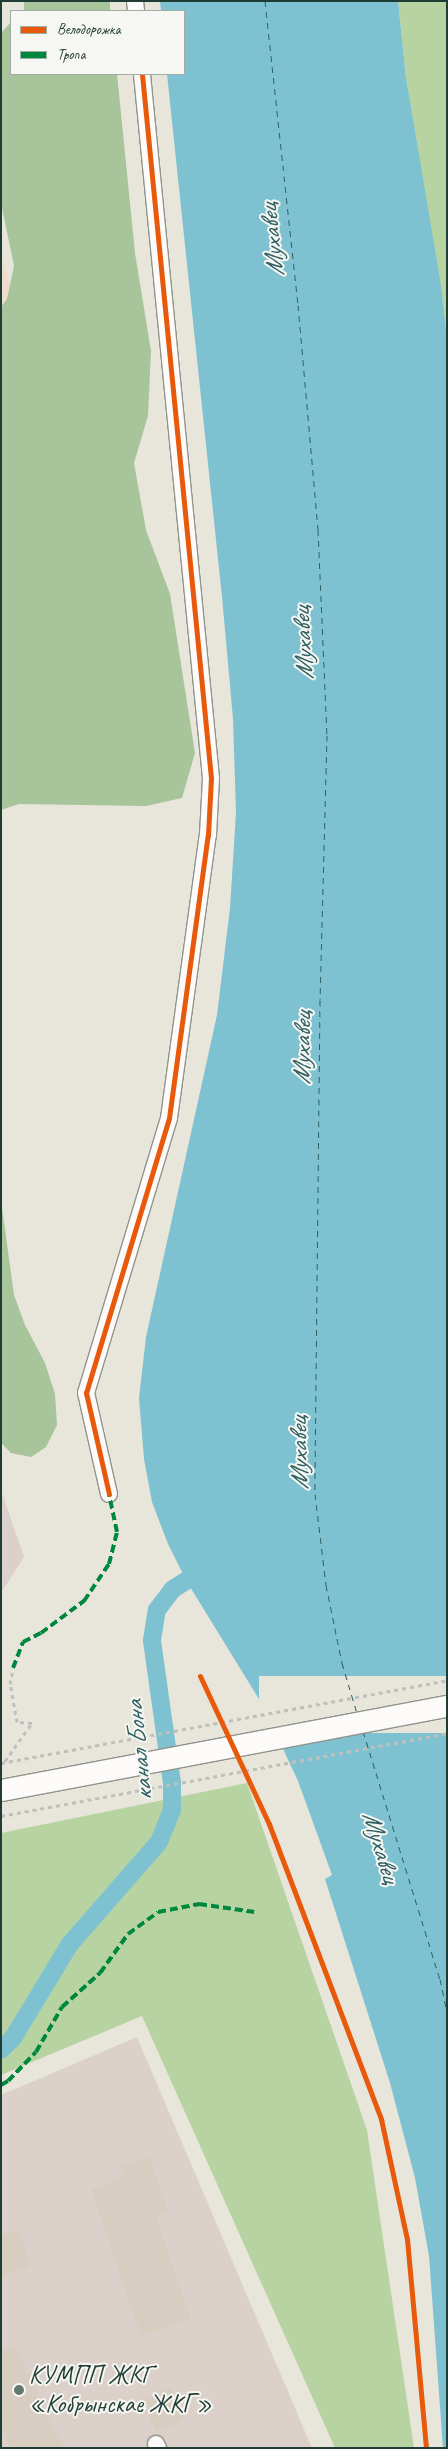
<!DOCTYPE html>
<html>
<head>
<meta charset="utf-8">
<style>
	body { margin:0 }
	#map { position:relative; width:448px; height:2449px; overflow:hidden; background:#e8e6da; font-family:Caveat,sans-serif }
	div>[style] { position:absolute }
	.built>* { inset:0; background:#efdccc }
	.industrial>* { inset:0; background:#dbd1ca }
	.green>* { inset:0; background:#b7d3a2 }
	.forest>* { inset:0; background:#a8c49a; transform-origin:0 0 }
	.water>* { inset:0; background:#7ec2d2 }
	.pier>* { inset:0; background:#e8e6da; transform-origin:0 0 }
	.canal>* { height:18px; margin:-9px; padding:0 9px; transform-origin:9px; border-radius:9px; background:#7ec2d2 }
	.ferry>* { height:1px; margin-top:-0.5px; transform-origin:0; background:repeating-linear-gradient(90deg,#2e6062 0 6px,transparent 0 11px) }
	.building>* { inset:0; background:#d7cec1; transform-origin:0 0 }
	.path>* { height:3px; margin-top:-1.5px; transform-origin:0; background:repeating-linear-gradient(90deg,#bdc0bc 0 4px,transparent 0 8px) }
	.roads { filter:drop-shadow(1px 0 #8f938b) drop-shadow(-1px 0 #8f938b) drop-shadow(0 1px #8f938b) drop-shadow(0 -1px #8f938b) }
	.minor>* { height:16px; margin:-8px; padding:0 8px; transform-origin:8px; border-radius:8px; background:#fcfbf9 }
	.major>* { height:21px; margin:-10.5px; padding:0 10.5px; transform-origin:10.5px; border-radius:10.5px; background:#fcfbf9 }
	.quiet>* { height:4px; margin-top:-2px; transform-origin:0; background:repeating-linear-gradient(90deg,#00873e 0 8px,transparent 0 12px) }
	.cycleway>* { height:5px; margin:-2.5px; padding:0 2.5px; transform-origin:2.5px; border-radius:2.5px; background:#e8590c }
	.dots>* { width:14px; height:14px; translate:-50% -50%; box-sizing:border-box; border:2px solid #f6f6f2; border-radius:50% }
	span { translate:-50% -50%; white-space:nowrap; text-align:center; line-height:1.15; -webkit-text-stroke:4px #f6f6f2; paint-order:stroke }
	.poi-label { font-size:25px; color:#1f3d34 }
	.left { translate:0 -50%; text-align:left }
	.water-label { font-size:26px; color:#2e6062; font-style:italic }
	.frame { position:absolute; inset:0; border:2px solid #1f3d34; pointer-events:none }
	.legend { position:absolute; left:10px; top:10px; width:175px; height:65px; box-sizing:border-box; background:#f6f6f2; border:1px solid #a0aca6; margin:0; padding:6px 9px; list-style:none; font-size:15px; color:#1f3d34 }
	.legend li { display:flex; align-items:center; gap:10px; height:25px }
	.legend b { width:25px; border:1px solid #a0aca6 }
</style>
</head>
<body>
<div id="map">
	<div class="built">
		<i style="clip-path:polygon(1px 254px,19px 309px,1px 318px)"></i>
	</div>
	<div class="industrial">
		<i style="clip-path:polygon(1px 1490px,24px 1557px,1px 1593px)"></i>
		<i style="clip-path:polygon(137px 2037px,312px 2448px,1px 2448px,1px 2095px)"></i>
	</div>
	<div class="green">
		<i style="clip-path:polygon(398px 1px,447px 1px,447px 339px,406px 78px)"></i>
		<i style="clip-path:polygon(247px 1783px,367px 2130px,414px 2448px,335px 2448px,142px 2016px,1px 2075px,1px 1833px)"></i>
	</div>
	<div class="forest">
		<i style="left:24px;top:1px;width:86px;height:11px"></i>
		<i style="clip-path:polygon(11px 22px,11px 74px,117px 74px,135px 253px,151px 351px,148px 416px,134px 463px,146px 530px,170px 594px,195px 753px,182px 798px,146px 806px,19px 804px,1px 810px,1px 307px,7px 299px,14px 266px,1px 203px,1px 33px)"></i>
		<i style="clip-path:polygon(1px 1200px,14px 1295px,25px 1325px,45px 1363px,55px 1394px,57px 1425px,46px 1447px,31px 1457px,11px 1453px,1px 1443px)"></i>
	</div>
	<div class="water">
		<i style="clip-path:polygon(160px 1px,398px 1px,406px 78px,440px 279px,447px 339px,447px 2448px,443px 2448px,429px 2256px,415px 2178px,390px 2083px,325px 1879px,332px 1875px,298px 1781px,262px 1704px,187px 1582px,168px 1544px,152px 1502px,144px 1459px,139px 1398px,146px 1337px,217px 1015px,230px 908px,236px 812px,233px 719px,222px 597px,167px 74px,184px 74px,184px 11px,161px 11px)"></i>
	</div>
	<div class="pier">
		<i style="left:447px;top:1676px;width:57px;height:188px;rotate:90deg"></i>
	</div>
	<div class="canal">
		<i style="left:1px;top:2050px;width:17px;rotate:-45deg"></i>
		<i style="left:13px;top:2038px;width:110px;rotate:-58.8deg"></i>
		<i style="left:70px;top:1944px;width:135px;rotate:-48.9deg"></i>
		<i style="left:159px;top:1842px;width:35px;rotate:-68deg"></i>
		<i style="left:172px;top:1809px;width:26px;rotate:-90deg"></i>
		<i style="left:172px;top:1783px;width:144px;rotate:-98deg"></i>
		<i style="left:152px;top:1640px;width:30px;rotate:-81deg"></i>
		<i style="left:157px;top:1610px;width:26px;rotate:-53deg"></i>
		<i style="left:173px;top:1589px;width:40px;rotate:-32deg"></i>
	</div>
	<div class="ferry">
		<i style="left:265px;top:1px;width:306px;rotate:83.8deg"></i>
		<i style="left:298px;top:305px;width:226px;rotate:84.9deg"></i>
		<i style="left:318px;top:530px;width:205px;rotate:87.5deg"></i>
		<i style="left:327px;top:735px;width:265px;rotate:91.5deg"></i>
		<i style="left:320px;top:1000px;width:494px;rotate:90.6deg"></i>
		<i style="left:315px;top:1494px;width:92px;rotate:83.1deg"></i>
		<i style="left:326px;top:1585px;width:80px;rotate:78.4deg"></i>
		<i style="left:342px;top:1663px;width:52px;rotate:73.3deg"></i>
		<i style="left:363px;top:1731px;width:260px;rotate:72.8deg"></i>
		<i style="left:440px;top:1979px;width:35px;rotate:78deg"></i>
	</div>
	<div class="building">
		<i style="clip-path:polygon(149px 2156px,169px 2212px,156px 2217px,191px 2319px,141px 2336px,91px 2189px,123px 2178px,119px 2166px)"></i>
		<i style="clip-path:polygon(19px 2230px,31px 2267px,1px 2276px,1px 2235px)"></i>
		<i style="clip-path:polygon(14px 2345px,65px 2448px,11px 2448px,1px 2428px,1px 2351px)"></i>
		<i style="left:170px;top:2388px;width:35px;height:31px;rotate:66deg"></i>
	</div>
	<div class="path">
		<i style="left:5px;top:1761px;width:47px;rotate:-54.6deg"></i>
		<i style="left:32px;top:1723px;width:15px;rotate:-176deg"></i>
		<i style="left:17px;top:1722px;width:39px;rotate:-100deg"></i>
		<i style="left:10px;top:1684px;width:16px;rotate:-79deg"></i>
		<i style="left:1px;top:1763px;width:454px;rotate:-10.5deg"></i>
		<i style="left:1px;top:1816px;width:454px;rotate:-10.5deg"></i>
	</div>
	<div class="roads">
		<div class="minor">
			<i style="left:135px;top:1px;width:10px;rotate:84deg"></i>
			<i style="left:109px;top:1494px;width:104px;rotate:-102.8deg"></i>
			<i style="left:86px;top:1393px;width:287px;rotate:-73.2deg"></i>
			<i style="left:169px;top:1118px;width:286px;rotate:-82.2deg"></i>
			<i style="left:208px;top:835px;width:57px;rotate:-87deg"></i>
			<i style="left:211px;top:778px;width:707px;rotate:-95.6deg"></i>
			<i style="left:156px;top:2444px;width:4px;rotate:63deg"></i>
		</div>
		<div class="major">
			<i style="left:1px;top:1790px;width:454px;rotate:-10.7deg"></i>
		</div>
	</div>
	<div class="quiet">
		<i style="left:13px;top:1668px;width:28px;rotate:-69deg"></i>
		<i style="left:23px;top:1642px;width:20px;rotate:-27deg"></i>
		<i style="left:41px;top:1633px;width:54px;rotate:-36.7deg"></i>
		<i style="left:84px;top:1601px;width:45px;rotate:-56deg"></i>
		<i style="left:109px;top:1564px;width:33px;rotate:-76deg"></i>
		<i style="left:117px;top:1532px;width:39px;rotate:-102deg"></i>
		<i style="left:1px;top:2085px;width:8px;rotate:-30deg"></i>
		<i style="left:8px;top:2081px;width:40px;rotate:-46deg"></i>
		<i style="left:36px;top:2052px;width:52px;rotate:-60deg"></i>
		<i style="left:62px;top:2007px;width:51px;rotate:-41.8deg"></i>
		<i style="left:100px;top:1973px;width:48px;rotate:-54.3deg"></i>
		<i style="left:128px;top:1934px;width:37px;rotate:-36deg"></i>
		<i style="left:158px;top:1912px;width:42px;rotate:-11deg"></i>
		<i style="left:199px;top:1904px;width:56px;rotate:8.3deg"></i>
	</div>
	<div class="cycleway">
		<i style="left:109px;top:1494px;width:104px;rotate:-102.8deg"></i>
		<i style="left:86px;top:1393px;width:287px;rotate:-73.2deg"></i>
		<i style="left:169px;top:1118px;width:286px;rotate:-82.2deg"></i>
		<i style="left:208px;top:835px;width:57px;rotate:-87deg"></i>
		<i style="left:211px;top:778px;width:707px;rotate:-95.6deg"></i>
		<i style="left:200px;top:1676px;width:163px;rotate:65deg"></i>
		<i style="left:269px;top:1824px;width:316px;rotate:69.2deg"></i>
		<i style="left:381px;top:2119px;width:123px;rotate:77.8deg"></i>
		<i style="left:407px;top:2239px;width:210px;rotate:84.8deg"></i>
	</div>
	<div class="dots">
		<i style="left:19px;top:2390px;background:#65786e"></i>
	</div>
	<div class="poi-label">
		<span class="left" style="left:29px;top:2390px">КУМПП ЖКГ<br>«Кобрынскае ЖКГ»</span>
	</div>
	<div class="water-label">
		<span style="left:272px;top:240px;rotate:-96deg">Мухавец</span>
		<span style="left:303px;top:643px;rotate:-93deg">Мухавец</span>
		<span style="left:302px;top:1048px;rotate:-89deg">Мухавец</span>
		<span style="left:299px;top:1453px;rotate:-91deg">Мухавец</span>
		<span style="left:139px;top:1751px;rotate:-96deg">канал Бона</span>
		<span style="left:381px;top:1847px;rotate:73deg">Мухавец</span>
	</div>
	<div class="frame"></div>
	<ul class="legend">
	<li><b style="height:6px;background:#e8590c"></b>Велодорожка</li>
	<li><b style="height:6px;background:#00873e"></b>Тропа</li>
	</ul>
</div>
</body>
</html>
